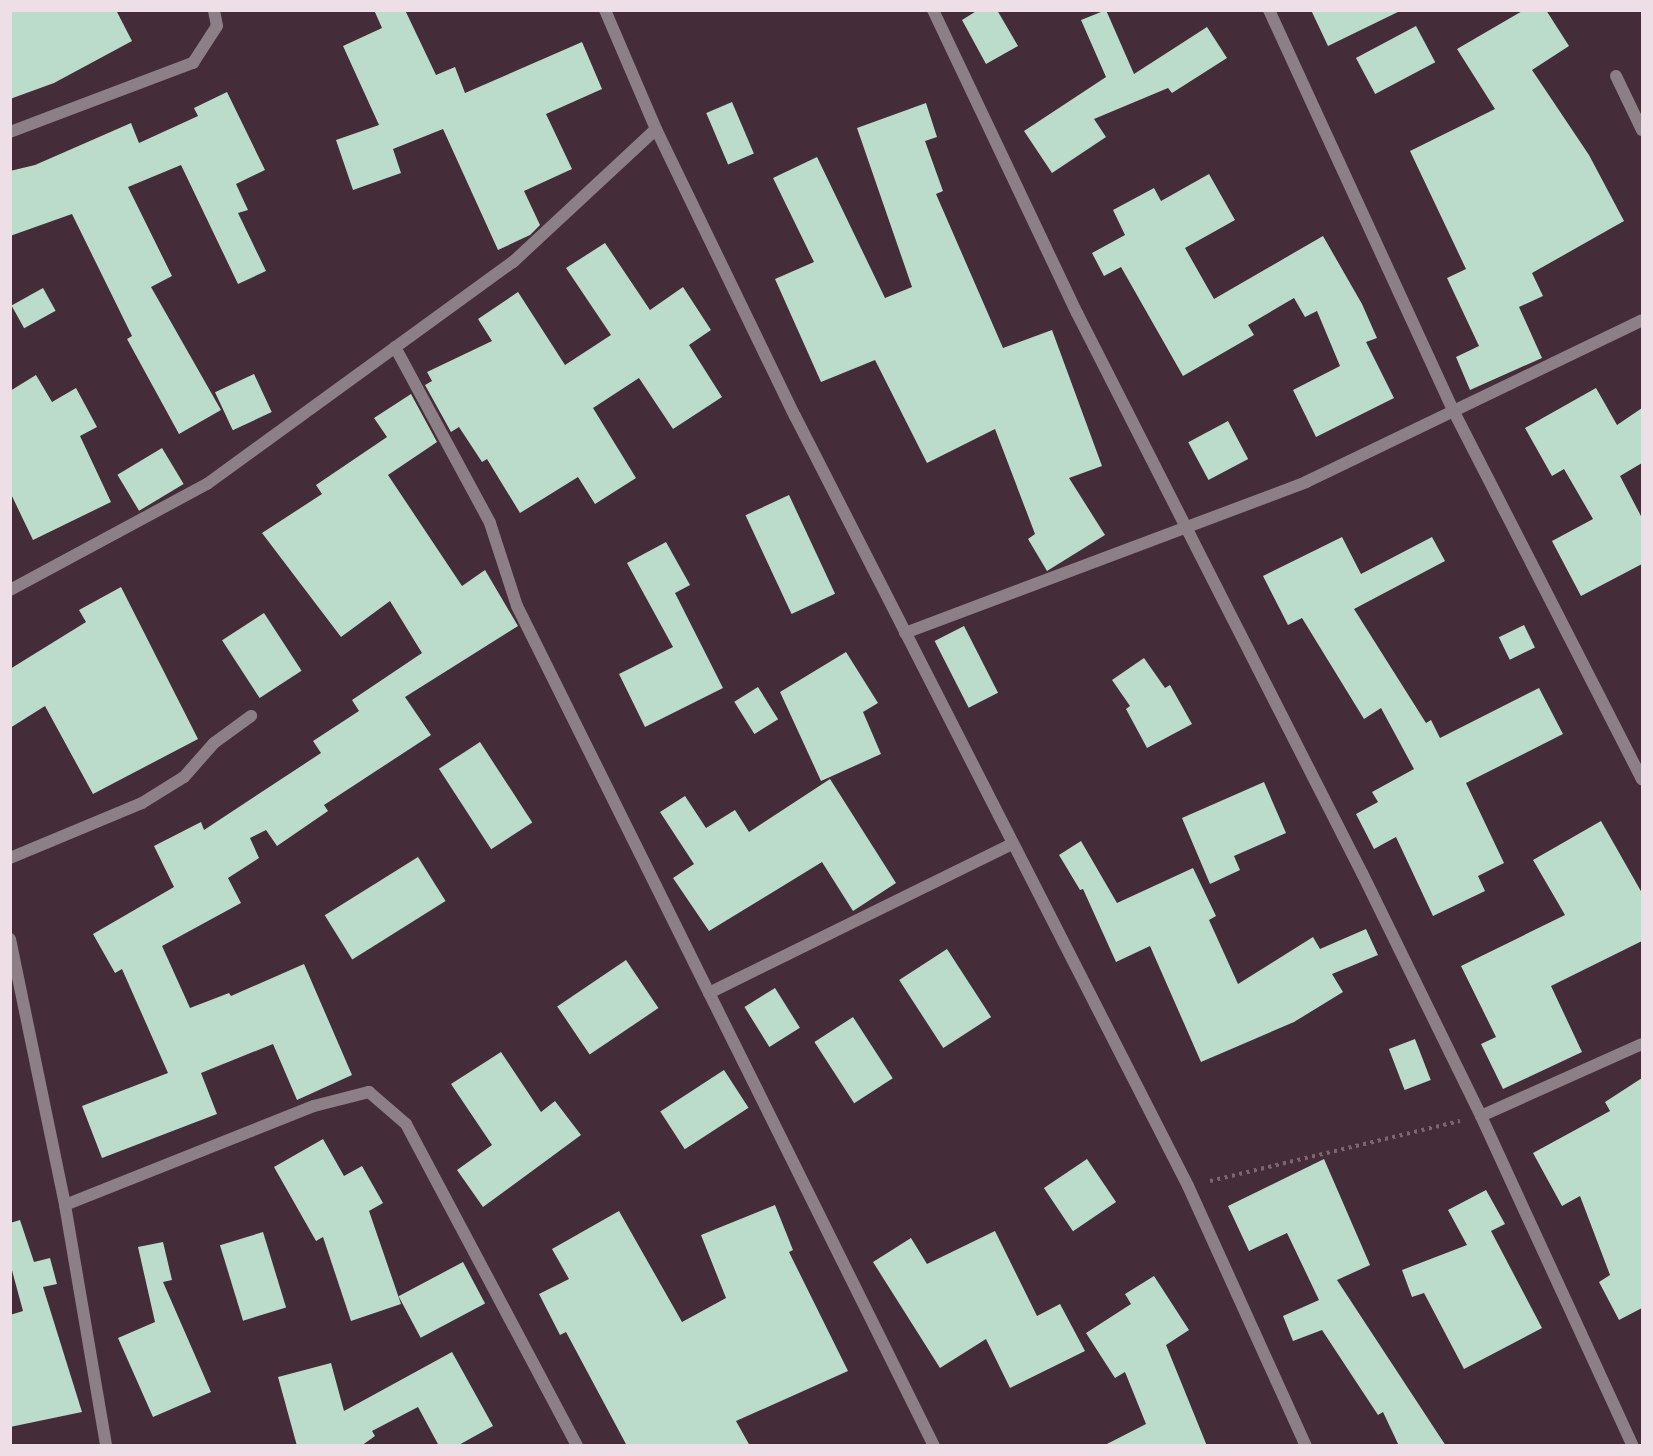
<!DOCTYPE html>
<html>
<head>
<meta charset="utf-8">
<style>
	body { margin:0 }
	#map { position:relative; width:1653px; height:1456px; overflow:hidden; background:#442c39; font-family:"DejaVu Sans",sans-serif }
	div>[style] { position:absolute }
	.building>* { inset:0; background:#bbdbcb; transform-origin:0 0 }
	.path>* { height:4px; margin-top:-2px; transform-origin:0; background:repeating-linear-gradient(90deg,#7c6672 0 3px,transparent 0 7.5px) }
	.street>* { height:12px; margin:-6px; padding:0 6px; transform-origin:6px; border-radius:6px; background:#8c7f86 }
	span { translate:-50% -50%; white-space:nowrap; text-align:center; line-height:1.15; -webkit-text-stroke:6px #39222f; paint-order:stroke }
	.frame { position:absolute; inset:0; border:12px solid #eedee6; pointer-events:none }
</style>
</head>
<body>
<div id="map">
	<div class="building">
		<i style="clip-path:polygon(10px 10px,116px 10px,132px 41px,54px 83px,10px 99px)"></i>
		<i style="clip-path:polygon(374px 10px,405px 10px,436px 75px,455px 67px,465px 93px,582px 42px,602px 89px,546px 114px,572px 169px,524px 191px,540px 225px,530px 235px,498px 250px,443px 129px,393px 149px,401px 173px,353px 190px,336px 140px,379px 125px,343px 46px,382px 28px)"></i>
		<i style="clip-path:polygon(978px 10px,997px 10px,1018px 46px,986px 64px,962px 20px)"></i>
		<i style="clip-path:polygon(1106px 10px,1134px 74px,1207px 27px,1227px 58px,1172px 93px,1168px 88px,1094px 119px,1106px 137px,1052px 173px,1024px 131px,1106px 77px,1081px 20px)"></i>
		<i style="clip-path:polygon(1311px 10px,1402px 10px,1328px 46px)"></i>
		<i style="clip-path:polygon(1524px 10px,1546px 10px,1569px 46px,1532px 70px,1589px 155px,1624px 221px,1532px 273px,1543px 296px,1519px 307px,1542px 358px,1470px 390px,1456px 357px,1479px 346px,1447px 278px,1466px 269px,1410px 151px,1495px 109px,1457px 49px)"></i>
		<i style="left:1416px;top:26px;width:41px;height:68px;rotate:62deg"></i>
		<i style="clip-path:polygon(227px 92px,265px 170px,236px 184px,248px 210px,238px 213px,266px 271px,238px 284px,181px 165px,128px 187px,172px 276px,151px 287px,221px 410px,179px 434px,127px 339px,132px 336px,72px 214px,10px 236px,10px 171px,35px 165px,131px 123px,139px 143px,198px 116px,194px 108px)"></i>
		<i style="left:732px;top:102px;width:56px;height:28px;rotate:67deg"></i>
		<i style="clip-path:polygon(926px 103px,937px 137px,925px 141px,943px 191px,936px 194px,1003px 348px,1052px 330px,1102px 466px,1069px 478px,1105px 535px,1047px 571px,1028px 539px,1035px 534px,995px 429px,927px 463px,875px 360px,821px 382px,775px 279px,814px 262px,773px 178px,817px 157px,885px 298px,912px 287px,857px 128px)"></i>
		<i style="clip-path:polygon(1209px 174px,1235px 220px,1185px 248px,1214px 299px,1323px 236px,1362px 304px,1377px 338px,1366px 342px,1394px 398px,1316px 437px,1293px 390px,1340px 366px,1317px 311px,1305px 317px,1294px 298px,1248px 325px,1254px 335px,1183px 376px,1121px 267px,1104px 276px,1092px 253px,1125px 235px,1113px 210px,1154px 188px,1161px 201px)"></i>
		<i style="clip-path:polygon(605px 243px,650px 310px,683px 287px,711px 330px,689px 345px,722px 397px,673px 429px,639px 378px,593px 408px,636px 478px,595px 504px,578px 477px,520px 513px,487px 459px,482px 462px,459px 427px,451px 432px,425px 385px,432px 381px,427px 372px,492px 341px,478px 319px,518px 292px,565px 365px,611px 335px,566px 268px)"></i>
		<i style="left:43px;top:288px;width:26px;height:36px;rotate:61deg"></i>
		<i style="left:254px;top:374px;width:42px;height:43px;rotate:65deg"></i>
		<i style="clip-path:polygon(36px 375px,52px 402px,76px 388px,97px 427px,80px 436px,111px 502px,33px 540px,10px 492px,10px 391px)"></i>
		<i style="clip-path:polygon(1596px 388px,1617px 425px,1642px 408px,1642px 463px,1620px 476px,1642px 518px,1642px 564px,1581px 596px,1552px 541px,1593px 519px,1564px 469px,1552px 476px,1525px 428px)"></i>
		<i style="clip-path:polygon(411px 394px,437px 442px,388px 475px,462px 586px,485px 570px,518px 626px,405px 697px,431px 735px,324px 805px,328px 811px,277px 846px,266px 830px,250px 838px,259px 858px,228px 878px,241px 903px,162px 946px,190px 1008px,229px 993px,231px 996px,304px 964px,352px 1075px,297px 1100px,273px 1044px,201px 1073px,217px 1114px,102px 1158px,82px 1106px,168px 1073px,122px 969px,115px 973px,93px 934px,174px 887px,154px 846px,201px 822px,204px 830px,321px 753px,313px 741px,359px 711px,352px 700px,422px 653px,390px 601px,341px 637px,262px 533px,322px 494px,316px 485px,387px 437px,374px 418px)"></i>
		<i style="left:1228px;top:421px;width:43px;height:45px;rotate:62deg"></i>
		<i style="left:162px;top:448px;width:42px;height:52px;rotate:59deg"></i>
		<i style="left:789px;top:495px;width:109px;height:48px;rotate:65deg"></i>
		<i style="clip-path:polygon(1342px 537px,1361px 574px,1432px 537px,1445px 561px,1354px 609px,1426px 723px,1431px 720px,1440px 738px,1539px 688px,1563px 734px,1466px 783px,1504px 863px,1478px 876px,1485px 891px,1433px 916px,1396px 837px,1374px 849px,1356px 814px,1378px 802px,1372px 792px,1414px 769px,1381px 708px,1364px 719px,1302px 618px,1288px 625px,1263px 576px)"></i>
		<i style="clip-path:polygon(666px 542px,690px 585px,675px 593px,723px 688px,645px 727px,619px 674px,673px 647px,627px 563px)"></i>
		<i style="clip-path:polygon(121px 587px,198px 739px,93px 794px,45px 706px,10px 728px,10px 669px,86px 622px,79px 610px)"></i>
		<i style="left:264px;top:613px;width:69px;height:50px;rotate:57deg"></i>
		<i style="left:1524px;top:625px;width:25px;height:28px;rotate:64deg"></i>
		<i style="left:964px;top:626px;width:75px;height:33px;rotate:63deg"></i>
		<i style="clip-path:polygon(846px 652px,878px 703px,863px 712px,881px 754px,821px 781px,780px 692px)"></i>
		<i style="clip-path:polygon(1144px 658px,1165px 688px,1170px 685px,1192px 724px,1147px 748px,1126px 709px,1130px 706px,1112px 680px)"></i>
		<i style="left:758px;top:687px;width:38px;height:28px;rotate:58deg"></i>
		<i style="left:480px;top:742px;width:96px;height:49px;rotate:57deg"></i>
		<i style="clip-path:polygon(830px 779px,896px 883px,853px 911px,822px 862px,709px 931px,673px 878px,694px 864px,660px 812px,685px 796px,706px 828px,735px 810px,749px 832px)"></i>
		<i style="clip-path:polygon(1264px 782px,1286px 833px,1234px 856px,1240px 870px,1210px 884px,1182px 818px)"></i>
		<i style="clip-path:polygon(1601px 821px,1642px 893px,1642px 941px,1551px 986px,1582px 1052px,1503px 1089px,1481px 1044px,1496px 1037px,1461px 966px,1565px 915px,1533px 860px)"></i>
		<i style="clip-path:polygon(1081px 841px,1117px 903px,1193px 868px,1216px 916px,1209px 920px,1238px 984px,1313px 937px,1320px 949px,1366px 929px,1378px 955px,1332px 974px,1343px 992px,1294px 1022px,1201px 1062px,1150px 946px,1116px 962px,1083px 889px,1080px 890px,1059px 855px)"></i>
		<i style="left:418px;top:857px;width:52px;height:110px;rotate:58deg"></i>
		<i style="left:947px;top:949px;width:81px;height:57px;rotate:57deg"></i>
		<i style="left:626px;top:960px;width:58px;height:83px;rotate:56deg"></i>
		<i style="left:775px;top:988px;width:47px;height:36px;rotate:58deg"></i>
		<i style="left:853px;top:1017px;width:73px;height:46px;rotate:57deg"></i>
		<i style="left:1415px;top:1039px;width:44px;height:28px;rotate:69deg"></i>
		<i style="clip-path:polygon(501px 1052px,541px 1112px,555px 1101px,581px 1135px,483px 1207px,457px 1170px,492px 1145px,451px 1084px)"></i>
		<i style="left:724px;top:1070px;width:45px;height:76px;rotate:57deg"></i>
		<i style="clip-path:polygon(1642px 1078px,1642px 1308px,1619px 1320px,1599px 1282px,1610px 1275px,1580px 1196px,1562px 1206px,1533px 1153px,1610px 1111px,1605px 1102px)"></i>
		<i style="clip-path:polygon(323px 1139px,344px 1176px,362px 1166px,383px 1203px,369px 1211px,401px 1304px,351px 1321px,323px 1237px,316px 1241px,274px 1167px)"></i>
		<i style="left:1087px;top:1159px;width:52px;height:52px;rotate:56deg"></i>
		<i style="clip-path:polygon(1324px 1159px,1370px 1265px,1337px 1280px,1446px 1446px,1399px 1446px,1383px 1412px,1378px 1415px,1322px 1330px,1293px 1341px,1283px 1316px,1319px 1300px,1287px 1233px,1249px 1251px,1228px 1206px)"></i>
		<i style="clip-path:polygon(1486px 1190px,1505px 1224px,1491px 1231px,1542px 1328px,1464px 1369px,1424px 1293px,1412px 1297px,1402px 1270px,1467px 1245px,1448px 1210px)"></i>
		<i style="clip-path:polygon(775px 1205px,793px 1250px,789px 1252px,848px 1371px,736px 1421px,750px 1446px,627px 1446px,566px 1332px,560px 1335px,539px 1294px,569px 1279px,552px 1249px,619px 1211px,682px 1322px,726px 1298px,701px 1235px)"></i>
		<i style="clip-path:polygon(20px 1220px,34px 1262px,50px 1258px,57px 1284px,43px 1287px,82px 1412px,10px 1427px,10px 1315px,23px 1311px,10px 1263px,10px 1223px)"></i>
		<i style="clip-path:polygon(995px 1231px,1037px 1316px,1060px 1304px,1085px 1351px,1010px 1388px,986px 1339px,940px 1368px,873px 1262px,911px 1238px,927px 1264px)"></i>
		<i style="left:263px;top:1232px;width:79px;height:45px;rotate:73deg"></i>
		<i style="clip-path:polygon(163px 1242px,172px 1280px,163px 1282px,211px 1392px,153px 1417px,118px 1338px,155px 1322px,138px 1247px)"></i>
		<i style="left:463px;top:1262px;width:47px;height:73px;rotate:62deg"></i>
		<i style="clip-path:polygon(1154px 1276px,1189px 1330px,1166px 1345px,1207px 1446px,1103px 1446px,1146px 1424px,1125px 1372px,1115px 1378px,1086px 1333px,1131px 1304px,1125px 1294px)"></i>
		<i style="clip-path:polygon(452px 1352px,493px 1426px,457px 1446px,439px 1446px,418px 1407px,372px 1431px,375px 1436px,361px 1446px,297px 1446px,278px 1377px,331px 1363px,344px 1411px)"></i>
	</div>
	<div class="path">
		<i style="left:1210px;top:1181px;width:257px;rotate:-13.5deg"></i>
	</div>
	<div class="street">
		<i style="left:605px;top:10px;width:129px;rotate:66.8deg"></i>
		<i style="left:656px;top:129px;width:319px;rotate:64.2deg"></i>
		<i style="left:795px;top:416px;width:864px;rotate:62.96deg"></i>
		<i style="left:1188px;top:1186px;width:286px;rotate:65.6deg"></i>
		<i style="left:933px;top:10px;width:335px;rotate:64.6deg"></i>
		<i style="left:1077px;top:313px;width:628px;rotate:63.03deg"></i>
		<i style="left:1362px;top:873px;width:271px;rotate:63.9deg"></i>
		<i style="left:1481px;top:1116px;width:363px;rotate:65.3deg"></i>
		<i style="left:1269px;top:10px;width:440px;rotate:65.3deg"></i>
		<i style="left:1453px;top:410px;width:415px;rotate:62.9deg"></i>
		<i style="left:1616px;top:76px;width:60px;rotate:64.3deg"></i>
		<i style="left:10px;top:132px;width:196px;rotate:-20.7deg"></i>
		<i style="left:193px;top:63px;width:44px;rotate:-57deg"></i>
		<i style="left:217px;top:26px;width:16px;rotate:-101deg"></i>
		<i style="left:395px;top:347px;width:200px;rotate:61.6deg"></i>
		<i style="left:490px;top:523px;width:87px;rotate:72deg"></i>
		<i style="left:517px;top:606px;width:938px;rotate:63.6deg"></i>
		<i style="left:10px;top:590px;width:224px;rotate:-28.3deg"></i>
		<i style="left:207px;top:484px;width:378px;rotate:-36deg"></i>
		<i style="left:513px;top:262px;width:195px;rotate:-42.9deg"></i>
		<i style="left:905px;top:633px;width:428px;rotate:-20.6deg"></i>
		<i style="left:1306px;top:482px;width:373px;rotate:-25.7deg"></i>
		<i style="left:10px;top:858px;width:143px;rotate:-22.6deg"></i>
		<i style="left:142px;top:803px;width:49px;rotate:-31.8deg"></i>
		<i style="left:184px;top:777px;width:45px;rotate:-48.6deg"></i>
		<i style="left:214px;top:743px;width:46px;rotate:-36.1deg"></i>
		<i style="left:10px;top:939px;width:272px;rotate:78.3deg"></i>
		<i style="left:65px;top:1205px;width:244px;rotate:80.3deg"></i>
		<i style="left:709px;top:993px;width:338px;rotate:-26.2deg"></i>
		<i style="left:1481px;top:1116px;width:176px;rotate:-24.1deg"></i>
		<i style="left:65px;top:1205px;width:268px;rotate:-21.7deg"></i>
		<i style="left:314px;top:1106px;width:57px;rotate:-14.3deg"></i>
		<i style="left:369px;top:1092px;width:49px;rotate:40.9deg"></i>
		<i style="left:406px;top:1124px;width:365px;rotate:62deg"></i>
	</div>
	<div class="frame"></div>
</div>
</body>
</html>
